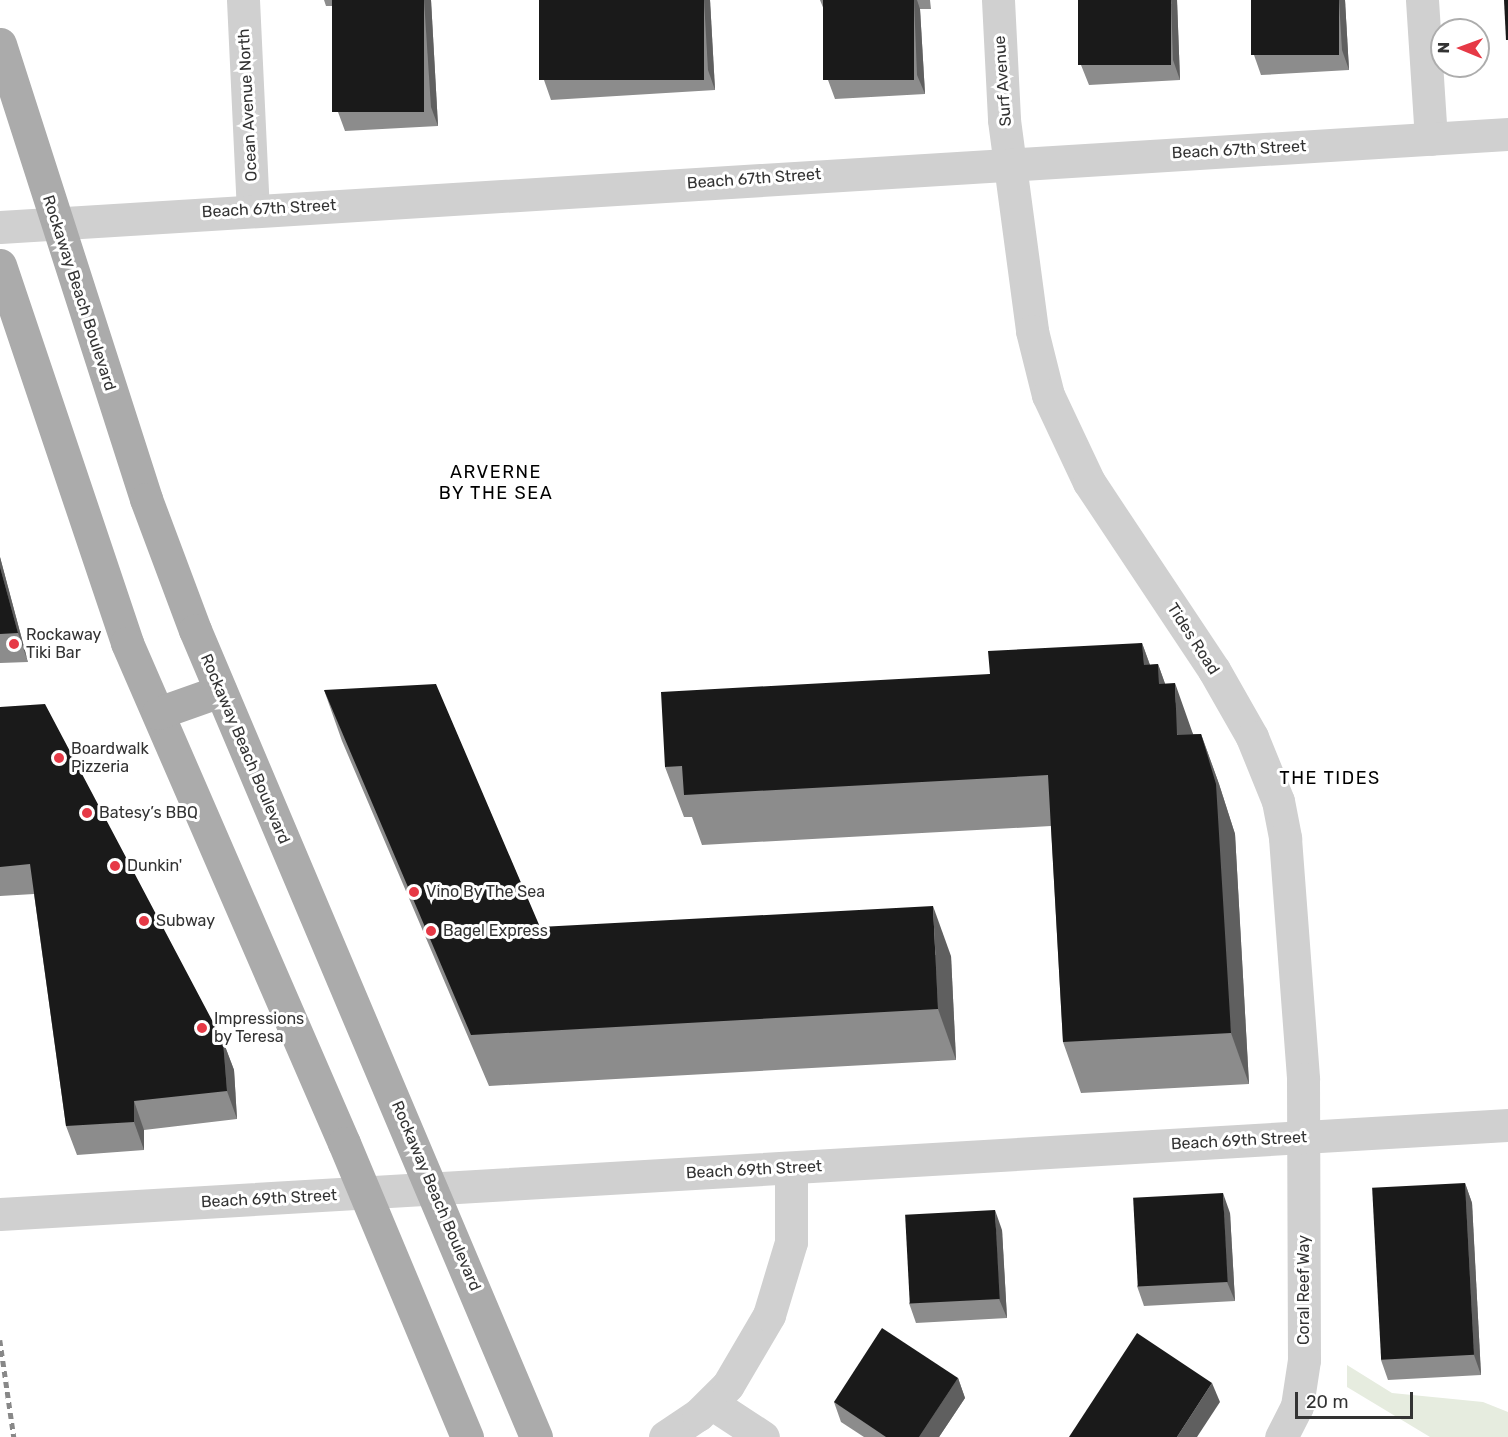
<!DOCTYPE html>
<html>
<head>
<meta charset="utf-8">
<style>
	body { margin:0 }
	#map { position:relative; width:1508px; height:1437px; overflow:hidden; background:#fff; font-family:Rubik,sans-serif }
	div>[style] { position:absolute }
	.green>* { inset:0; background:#e6ecdf }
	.street>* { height:33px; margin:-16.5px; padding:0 16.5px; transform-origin:16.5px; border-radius:16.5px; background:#d0d0d0 }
	.primary>* { height:33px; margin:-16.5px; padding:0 16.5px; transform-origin:16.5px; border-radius:16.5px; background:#ababab }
	.rail>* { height:4.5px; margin-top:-2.25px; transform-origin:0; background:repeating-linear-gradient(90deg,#888 0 6px,transparent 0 10.5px) }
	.wall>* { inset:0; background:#8c8c8c }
	.shaded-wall>* { inset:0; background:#5f5f5f }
	.building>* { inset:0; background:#1a1a1a; transform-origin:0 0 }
	.dots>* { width:16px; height:16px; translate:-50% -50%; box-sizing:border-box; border:3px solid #fff; border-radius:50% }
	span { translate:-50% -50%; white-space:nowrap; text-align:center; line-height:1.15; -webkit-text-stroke:6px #fff; paint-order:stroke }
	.street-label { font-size:16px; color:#333 }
	.poi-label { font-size:16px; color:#333 }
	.left { translate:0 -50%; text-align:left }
	.neighbourhood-label { font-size:18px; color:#000; letter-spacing:1.5px }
	.north { position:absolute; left:1430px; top:18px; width:60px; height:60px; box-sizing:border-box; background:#fff; border:2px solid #adadad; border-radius:50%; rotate:271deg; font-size:16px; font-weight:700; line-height:24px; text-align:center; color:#333 }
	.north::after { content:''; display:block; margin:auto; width:21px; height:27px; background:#e63946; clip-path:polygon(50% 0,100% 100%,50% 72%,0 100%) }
	.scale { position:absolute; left:1295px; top:1392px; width:118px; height:27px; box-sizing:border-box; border:3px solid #333; border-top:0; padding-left:8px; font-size:18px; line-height:21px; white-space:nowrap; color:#333; -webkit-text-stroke:4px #fff; paint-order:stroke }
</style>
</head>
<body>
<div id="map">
	<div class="green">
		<i style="clip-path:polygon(1347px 1365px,1392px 1393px,1483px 1402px,1508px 1412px,1508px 1437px,1430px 1437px,1347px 1387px)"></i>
	</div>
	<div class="street">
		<i style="left:243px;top:0;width:210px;rotate:87.3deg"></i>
		<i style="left:998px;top:0;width:120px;rotate:87.1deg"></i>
		<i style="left:1004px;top:120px;width:213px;rotate:82.4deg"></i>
		<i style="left:1032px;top:331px;width:66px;rotate:76deg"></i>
		<i style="left:1048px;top:395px;width:96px;rotate:64.8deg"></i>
		<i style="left:1089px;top:482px;width:226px;rotate:56.4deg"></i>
		<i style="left:1214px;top:670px;width:77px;rotate:60.4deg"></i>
		<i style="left:1252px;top:737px;width:69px;rotate:67.9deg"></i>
		<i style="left:1278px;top:801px;width:38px;rotate:79deg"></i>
		<i style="left:1285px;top:838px;width:242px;rotate:85.7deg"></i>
		<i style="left:1303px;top:1079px;width:281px;rotate:89.8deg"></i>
		<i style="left:1304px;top:1360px;width:47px;rotate:98.7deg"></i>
		<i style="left:1297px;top:1406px;width:35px;rotate:117deg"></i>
		<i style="left:1422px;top:0;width:139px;rotate:86.3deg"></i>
		<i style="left:0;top:227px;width:1511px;rotate:-3.53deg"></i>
		<i style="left:0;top:1214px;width:1511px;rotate:-3.38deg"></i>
		<i style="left:711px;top:1403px;width:62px;rotate:33.2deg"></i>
		<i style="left:665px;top:1437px;width:40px;rotate:-34deg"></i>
		<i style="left:698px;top:1415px;width:42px;rotate:-45deg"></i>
		<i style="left:728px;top:1385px;width:81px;rotate:-59.6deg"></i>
		<i style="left:769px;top:1315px;width:76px;rotate:-73.2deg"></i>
		<i style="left:791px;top:1242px;width:74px;rotate:-90deg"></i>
	</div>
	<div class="primary">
		<i style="left:0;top:44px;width:478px;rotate:72.2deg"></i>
		<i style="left:146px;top:499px;width:140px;rotate:69.5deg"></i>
		<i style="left:195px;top:630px;width:876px;rotate:67.09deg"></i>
		<i style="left:0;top:265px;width:399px;rotate:71.4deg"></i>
		<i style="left:127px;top:643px;width:545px;rotate:66.54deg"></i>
		<i style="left:344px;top:1143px;width:319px;rotate:67.3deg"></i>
		<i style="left:158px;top:713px;width:66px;rotate:-19.5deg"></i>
	</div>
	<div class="rail">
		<i style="left:0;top:1340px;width:98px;rotate:81.8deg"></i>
	</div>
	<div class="wall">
		<i style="clip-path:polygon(324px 0,431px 0,438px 126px,345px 131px,338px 112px,332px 6px,326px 6px)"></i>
		<i style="clip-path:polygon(539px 0,710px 0,715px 90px,551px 100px,544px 80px)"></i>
		<i style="clip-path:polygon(820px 0,930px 0,931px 9px,920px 9px,925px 94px,835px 99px,828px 80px,824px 10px)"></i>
		<i style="clip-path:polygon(1177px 0,1180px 80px,1089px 85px,1081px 65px)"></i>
		<i style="clip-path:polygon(1251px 0,1345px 0,1349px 70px,1261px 75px,1254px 55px)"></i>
		<i style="clip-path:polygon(0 557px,28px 662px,0 663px)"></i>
		<i style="clip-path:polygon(1142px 643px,1150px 665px,1158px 664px,1165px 684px,1193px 734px,1201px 734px,1219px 784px,1235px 834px,1249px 1084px,1081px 1093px,1063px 1042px,1051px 826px,702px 845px,692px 817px,684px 817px,665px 767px,990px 674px)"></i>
		<i style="clip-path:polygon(324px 690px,540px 927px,951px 956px,956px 1060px,489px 1086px,342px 741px)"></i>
		<i style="clip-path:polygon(0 707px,223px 1041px,234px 1070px,237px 1119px,144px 1130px,144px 1150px,77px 1155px,66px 1126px,34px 894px,0 896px)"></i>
		<i style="clip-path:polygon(1465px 1183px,1472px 1203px,1481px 1375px,1388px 1380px,1381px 1360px)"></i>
		<i style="clip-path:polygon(1230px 1213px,1235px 1301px,1144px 1306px,1137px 1286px)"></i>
		<i style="clip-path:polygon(1002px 1230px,1007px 1318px,916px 1323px,909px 1303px)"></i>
		<i style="clip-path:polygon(958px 1378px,965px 1398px,939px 1437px,864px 1437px,841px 1422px,834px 1402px)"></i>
	</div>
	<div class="shaded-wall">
		<i style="clip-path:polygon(424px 0,431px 0,438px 126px,431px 107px)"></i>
		<i style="clip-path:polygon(704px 0,710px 0,715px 90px,708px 70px)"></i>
		<i style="clip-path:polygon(914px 0,917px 0,920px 9px,925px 94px,917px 75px)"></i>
		<i style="clip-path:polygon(1171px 0,1177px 0,1180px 80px,1173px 60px)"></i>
		<i style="clip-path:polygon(1339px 0,1345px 0,1349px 70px,1342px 50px)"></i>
		<i style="clip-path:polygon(0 557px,28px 662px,18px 633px,0 567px)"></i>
		<i style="clip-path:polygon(1142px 643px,1160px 693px,1144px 665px)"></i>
		<i style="clip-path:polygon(1158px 664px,1176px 714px,1175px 683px,1193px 734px,1196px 786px,1159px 684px)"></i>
		<i style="clip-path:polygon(1201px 734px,1219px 784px,1235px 834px,1249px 1084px,1231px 1033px)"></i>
		<i style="clip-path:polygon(933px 906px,951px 956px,956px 1060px,938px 1009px)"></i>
		<i style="clip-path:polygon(223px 1041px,234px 1070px,237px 1119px,227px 1091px)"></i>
		<i style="clip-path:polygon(134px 1101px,144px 1130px,144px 1150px,134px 1122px)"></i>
		<i style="clip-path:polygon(1465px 1183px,1472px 1203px,1481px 1375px,1474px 1355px)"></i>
		<i style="clip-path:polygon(1223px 1193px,1230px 1213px,1235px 1301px,1227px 1282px)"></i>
		<i style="clip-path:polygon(995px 1210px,1002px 1230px,1007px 1318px,999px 1299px)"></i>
		<i style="clip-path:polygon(958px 1378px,965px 1398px,939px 1437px,919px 1437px)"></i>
		<i style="clip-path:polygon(1212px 1383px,1220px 1402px,1197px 1437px,1177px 1437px)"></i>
	</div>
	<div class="building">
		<i style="left:332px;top:0;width:92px;height:112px"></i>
		<i style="left:539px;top:0;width:165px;height:80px"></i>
		<i style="left:823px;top:0;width:91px;height:80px"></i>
		<i style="left:1078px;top:0;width:93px;height:65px"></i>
		<i style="left:1251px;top:0;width:88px;height:55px"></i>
		<i style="clip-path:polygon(1504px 0,1508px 0,1508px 40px,1506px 40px)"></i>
		<i style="clip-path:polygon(0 567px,18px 633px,0 634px)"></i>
		<i style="clip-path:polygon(1142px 643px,1144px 665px,1158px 664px,1159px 684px,1175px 683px,1177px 735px,1201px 734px,1216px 784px,1231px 1033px,1063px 1042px,1048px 775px,684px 795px,682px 766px,665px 767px,661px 692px,990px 674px,988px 651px)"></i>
		<i style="clip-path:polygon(436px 684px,540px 927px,933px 906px,938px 1009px,471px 1035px,324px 690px)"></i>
		<i style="clip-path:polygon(45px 704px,223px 1041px,227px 1091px,134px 1101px,134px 1122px,66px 1126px,30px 864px,0 867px,0 707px)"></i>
		<i style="left:1465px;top:1183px;width:172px;height:93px;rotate:87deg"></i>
		<i style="left:1223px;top:1193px;width:89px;height:90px;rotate:87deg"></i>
		<i style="left:995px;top:1210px;width:89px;height:90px;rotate:87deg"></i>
		<i style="clip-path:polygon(882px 1328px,958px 1378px,919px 1437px,886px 1437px,834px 1402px)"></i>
		<i style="clip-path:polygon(1137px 1333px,1212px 1383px,1177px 1437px,1069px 1437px)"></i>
	</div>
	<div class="dots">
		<i style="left:14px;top:644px;background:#e63946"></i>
		<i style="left:59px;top:758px;background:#e63946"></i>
		<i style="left:87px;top:813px;background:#e63946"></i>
		<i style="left:115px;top:866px;background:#e63946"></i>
		<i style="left:414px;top:892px;background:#e63946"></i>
		<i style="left:144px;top:921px;background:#e63946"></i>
		<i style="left:431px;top:931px;background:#e63946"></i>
		<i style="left:202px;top:1028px;background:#e63946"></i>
	</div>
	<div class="street-label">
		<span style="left:1003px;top:81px;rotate:-94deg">Surf Avenue</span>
		<span style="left:248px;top:105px;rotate:-93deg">Ocean Avenue North</span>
		<span style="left:1239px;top:150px;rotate:-3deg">Beach 67th Street</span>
		<span style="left:754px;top:179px;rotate:-4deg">Beach 67th Street</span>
		<span style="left:269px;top:209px;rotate:-3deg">Beach 67th Street</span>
		<span style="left:79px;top:293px;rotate:72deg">Rockaway Beach Boulevard</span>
		<span style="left:1193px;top:639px;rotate:57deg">Tides Road</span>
		<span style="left:245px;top:749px;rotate:67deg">Rockaway Beach Boulevard</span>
		<span style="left:1239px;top:1141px;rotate:-3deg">Beach 69th Street</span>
		<span style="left:754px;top:1170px;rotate:-3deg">Beach 69th Street</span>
		<span style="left:436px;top:1196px;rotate:67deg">Rockaway Beach Boulevard</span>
		<span style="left:269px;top:1199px;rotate:-3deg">Beach 69th Street</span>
		<span style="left:1304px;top:1290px;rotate:-90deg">Coral Reef Way</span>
	</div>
	<div class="poi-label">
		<span class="left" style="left:26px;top:644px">Rockaway<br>Tiki Bar</span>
		<span class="left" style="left:71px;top:758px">Boardwalk<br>Pizzeria</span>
		<span class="left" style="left:99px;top:813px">Batesy’s BBQ</span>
		<span class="left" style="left:127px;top:866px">Dunkin'</span>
		<span class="left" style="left:426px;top:892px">Vino By The Sea</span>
		<span class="left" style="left:156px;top:921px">Subway</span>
		<span class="left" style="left:443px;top:931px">Bagel Express</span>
		<span class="left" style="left:214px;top:1028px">Impressions<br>by Teresa</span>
	</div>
	<div class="neighbourhood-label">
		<span style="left:496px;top:483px">ARVERNE<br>BY THE SEA</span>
		<span style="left:1330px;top:778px">THE TIDES</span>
	</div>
	<div class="north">N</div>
	<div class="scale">20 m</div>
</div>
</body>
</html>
